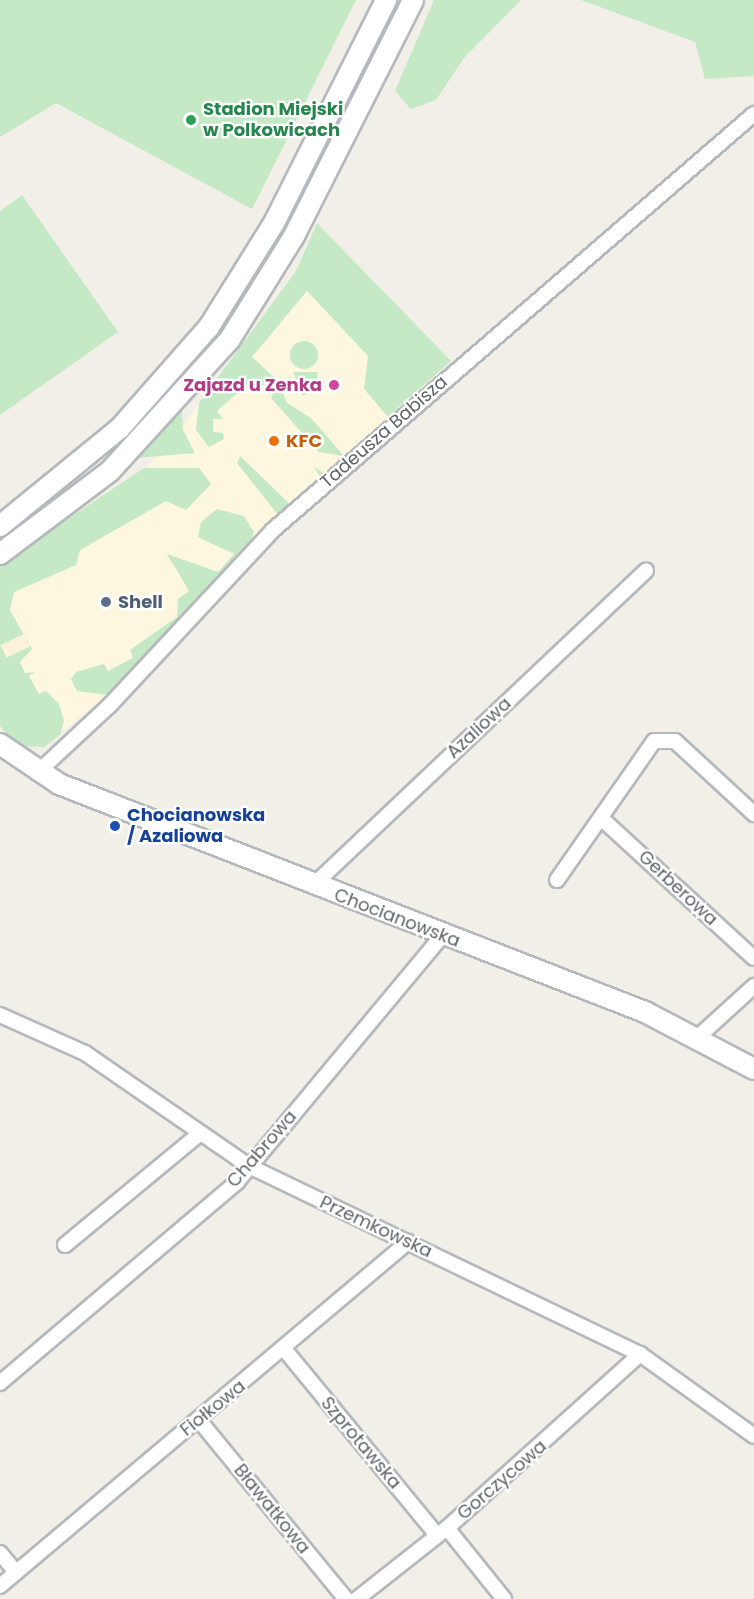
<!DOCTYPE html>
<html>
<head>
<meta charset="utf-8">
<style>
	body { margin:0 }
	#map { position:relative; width:754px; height:1599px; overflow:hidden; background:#f1efe8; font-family:Poppins,sans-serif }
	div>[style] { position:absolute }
	.commercial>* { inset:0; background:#fef7e0 }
	.green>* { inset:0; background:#c5e8c5 }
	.round { border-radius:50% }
	.sand>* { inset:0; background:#fbf3d9; transform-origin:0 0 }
	.roads { filter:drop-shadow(2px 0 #b5b8bc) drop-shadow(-2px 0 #b5b8bc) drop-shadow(0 2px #b5b8bc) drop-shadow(0 -2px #b5b8bc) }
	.street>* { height:14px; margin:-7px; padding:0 7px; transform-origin:7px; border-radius:7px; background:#fff }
	.secondary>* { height:20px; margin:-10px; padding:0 10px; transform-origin:10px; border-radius:10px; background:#fff }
	.dots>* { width:16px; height:16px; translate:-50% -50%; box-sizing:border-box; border:3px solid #fff; border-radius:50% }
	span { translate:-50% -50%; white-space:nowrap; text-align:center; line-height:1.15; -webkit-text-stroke:4.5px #fff; paint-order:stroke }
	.leisure-label { font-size:18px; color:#27864d; font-weight:700 }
	.left { translate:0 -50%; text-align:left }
	.hotel-label { font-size:18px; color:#b23c85; font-weight:700 }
	.right { translate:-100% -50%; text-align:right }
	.street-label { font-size:18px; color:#5f6368 }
	.food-label { font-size:18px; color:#c56008; font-weight:700 }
	.service-label { font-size:18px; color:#4e5e75; font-weight:700 }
	.transit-label { font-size:18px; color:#164399; font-weight:700 }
</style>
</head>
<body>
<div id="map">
	<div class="commercial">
		<i style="clip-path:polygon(317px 223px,451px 361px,252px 539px,108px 695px,64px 730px,47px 736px,5px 670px,0 574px,129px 487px,174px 438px,296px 271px)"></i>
	</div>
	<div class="green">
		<i style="clip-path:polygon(0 0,356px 0,252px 209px,56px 103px,0 137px)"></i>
		<i style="clip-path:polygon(434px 0,521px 0,464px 58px,436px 100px,411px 109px,395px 91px)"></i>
		<i style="clip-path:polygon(581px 0,754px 0,754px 76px,705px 79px,695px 42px)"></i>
		<i style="clip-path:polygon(22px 195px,118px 332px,0 415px,0 211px)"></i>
		<i style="clip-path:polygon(317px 223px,451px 361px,388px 417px,364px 389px,368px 356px,307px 291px,252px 357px,278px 381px,287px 403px,311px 418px,344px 456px,319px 452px,271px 398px,275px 390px,268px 382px,261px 386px,253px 379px,217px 411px,223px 419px,213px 419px,213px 432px,223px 433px,224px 439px,209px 447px,196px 430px,199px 403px,296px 271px)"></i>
		<i class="round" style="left:290px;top:341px;width:28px;height:28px"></i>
		<i style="clip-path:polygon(293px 372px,318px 372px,316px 386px,303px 396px)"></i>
		<i style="clip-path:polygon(182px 410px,183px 430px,195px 453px,136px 458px)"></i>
		<i style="clip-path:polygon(240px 456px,291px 505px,321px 478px,314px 467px,327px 475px,281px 514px,278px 515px,237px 463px)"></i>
		<i style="clip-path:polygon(144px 468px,199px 468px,211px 484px,186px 510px,166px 501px,80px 550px,76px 565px,14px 592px,10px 610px,32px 649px,20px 662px,25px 673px,35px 672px,29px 676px,39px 694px,46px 691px,59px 704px,64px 721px,60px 735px,44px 747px,17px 746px,0 726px,0 564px)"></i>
		<i style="clip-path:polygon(217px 509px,244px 516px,254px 532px,252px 539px,108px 695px,77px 691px,71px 679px,76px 672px,104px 664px,108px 671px,133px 658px,130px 650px,177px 617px,178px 599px,189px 591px,167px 554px,218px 572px,234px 554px,198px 537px,201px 522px)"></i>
	</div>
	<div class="sand">
		<i style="left:24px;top:634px;width:14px;height:26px;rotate:65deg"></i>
	</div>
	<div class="roads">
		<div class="street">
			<i style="left:37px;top:773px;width:100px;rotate:-43deg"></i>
			<i style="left:110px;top:705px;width:239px;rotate:-47deg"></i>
			<i style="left:273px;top:530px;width:636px;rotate:-40.86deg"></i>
			<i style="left:601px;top:818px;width:207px;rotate:42.5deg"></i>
			<i style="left:557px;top:880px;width:169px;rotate:-55.1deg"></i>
			<i style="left:654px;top:741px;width:21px"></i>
			<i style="left:675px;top:741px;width:108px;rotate:42.7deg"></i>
			<i style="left:317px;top:887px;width:11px;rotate:-63deg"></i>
			<i style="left:322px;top:877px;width:446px;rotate:-43.4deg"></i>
			<i style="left:0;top:1015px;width:93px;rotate:24.1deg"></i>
			<i style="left:85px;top:1053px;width:199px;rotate:34.6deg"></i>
			<i style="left:249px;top:1166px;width:434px;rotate:25.7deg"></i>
			<i style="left:640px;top:1354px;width:140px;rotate:35.7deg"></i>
			<i style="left:698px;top:1037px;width:76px;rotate:-42.3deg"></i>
			<i style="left:65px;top:1245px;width:174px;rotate:-39.6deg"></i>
			<i style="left:285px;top:1350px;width:239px;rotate:50.6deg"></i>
			<i style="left:0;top:1383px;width:311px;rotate:-40.3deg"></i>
			<i style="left:237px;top:1182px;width:320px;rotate:-50.2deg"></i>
			<i style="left:198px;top:1419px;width:233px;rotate:50.6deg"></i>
			<i style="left:447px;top:1528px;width:91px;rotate:51.2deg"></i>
			<i style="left:0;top:1553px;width:25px;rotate:50deg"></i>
			<i style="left:0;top:1586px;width:534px;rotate:-40.14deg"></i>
			<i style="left:357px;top:1599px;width:115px;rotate:-38.3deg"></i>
			<i style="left:447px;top:1528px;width:260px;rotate:-42deg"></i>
		</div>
		<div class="secondary">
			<i style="left:0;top:526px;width:155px;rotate:-39.2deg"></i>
			<i style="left:120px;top:428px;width:135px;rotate:-48.6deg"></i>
			<i style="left:209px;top:327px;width:123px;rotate:-58deg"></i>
			<i style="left:274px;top:223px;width:250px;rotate:-63.3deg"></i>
			<i style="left:0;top:554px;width:138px;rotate:-37deg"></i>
			<i style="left:110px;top:471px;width:178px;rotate:-47.7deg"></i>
			<i style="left:230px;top:339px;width:121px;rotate:-58.1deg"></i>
			<i style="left:294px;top:236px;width:264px;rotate:-63.2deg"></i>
			<i style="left:0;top:744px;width:71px;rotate:34.1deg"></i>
			<i style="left:59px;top:784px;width:629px;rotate:21.26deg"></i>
			<i style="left:645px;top:1012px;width:123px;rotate:27.6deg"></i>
		</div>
	</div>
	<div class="dots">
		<i style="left:191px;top:120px;background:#2e9e5b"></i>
		<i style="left:334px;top:385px;background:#d1479c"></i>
		<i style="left:274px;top:441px;background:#e8710a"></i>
		<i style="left:106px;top:602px;background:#5c6f8a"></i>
		<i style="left:115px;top:826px;background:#1a4fb4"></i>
	</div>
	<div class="leisure-label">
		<span class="left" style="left:203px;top:120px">Stadion Miejski<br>w Polkowicach</span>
	</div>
	<div class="hotel-label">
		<span class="right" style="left:322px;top:385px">Zajazd u Zenka</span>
	</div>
	<div class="street-label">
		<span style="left:384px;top:432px;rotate:-41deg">Tadeusza Babisza</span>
		<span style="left:479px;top:728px;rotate:-43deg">Azaliowa</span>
		<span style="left:678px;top:888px;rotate:43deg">Gerberowa</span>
		<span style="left:397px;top:918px;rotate:21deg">Chocianowska</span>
		<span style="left:262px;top:1149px;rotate:-49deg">Chabrowa</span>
		<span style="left:376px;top:1227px;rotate:25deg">Przemkowska</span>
		<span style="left:213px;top:1408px;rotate:-39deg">Fiołkowa</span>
		<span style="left:361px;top:1443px;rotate:50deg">Szprotawska</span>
		<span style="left:502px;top:1480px;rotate:-41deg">Gorczycowa</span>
		<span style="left:272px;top:1509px;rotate:51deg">Bławatkowa</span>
	</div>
	<div class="food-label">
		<span class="left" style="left:286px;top:441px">KFC</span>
	</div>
	<div class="service-label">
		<span class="left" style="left:118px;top:602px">Shell</span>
	</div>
	<div class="transit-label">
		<span class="left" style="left:127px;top:826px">Chocianowska<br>/ Azaliowa</span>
	</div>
</div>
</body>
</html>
